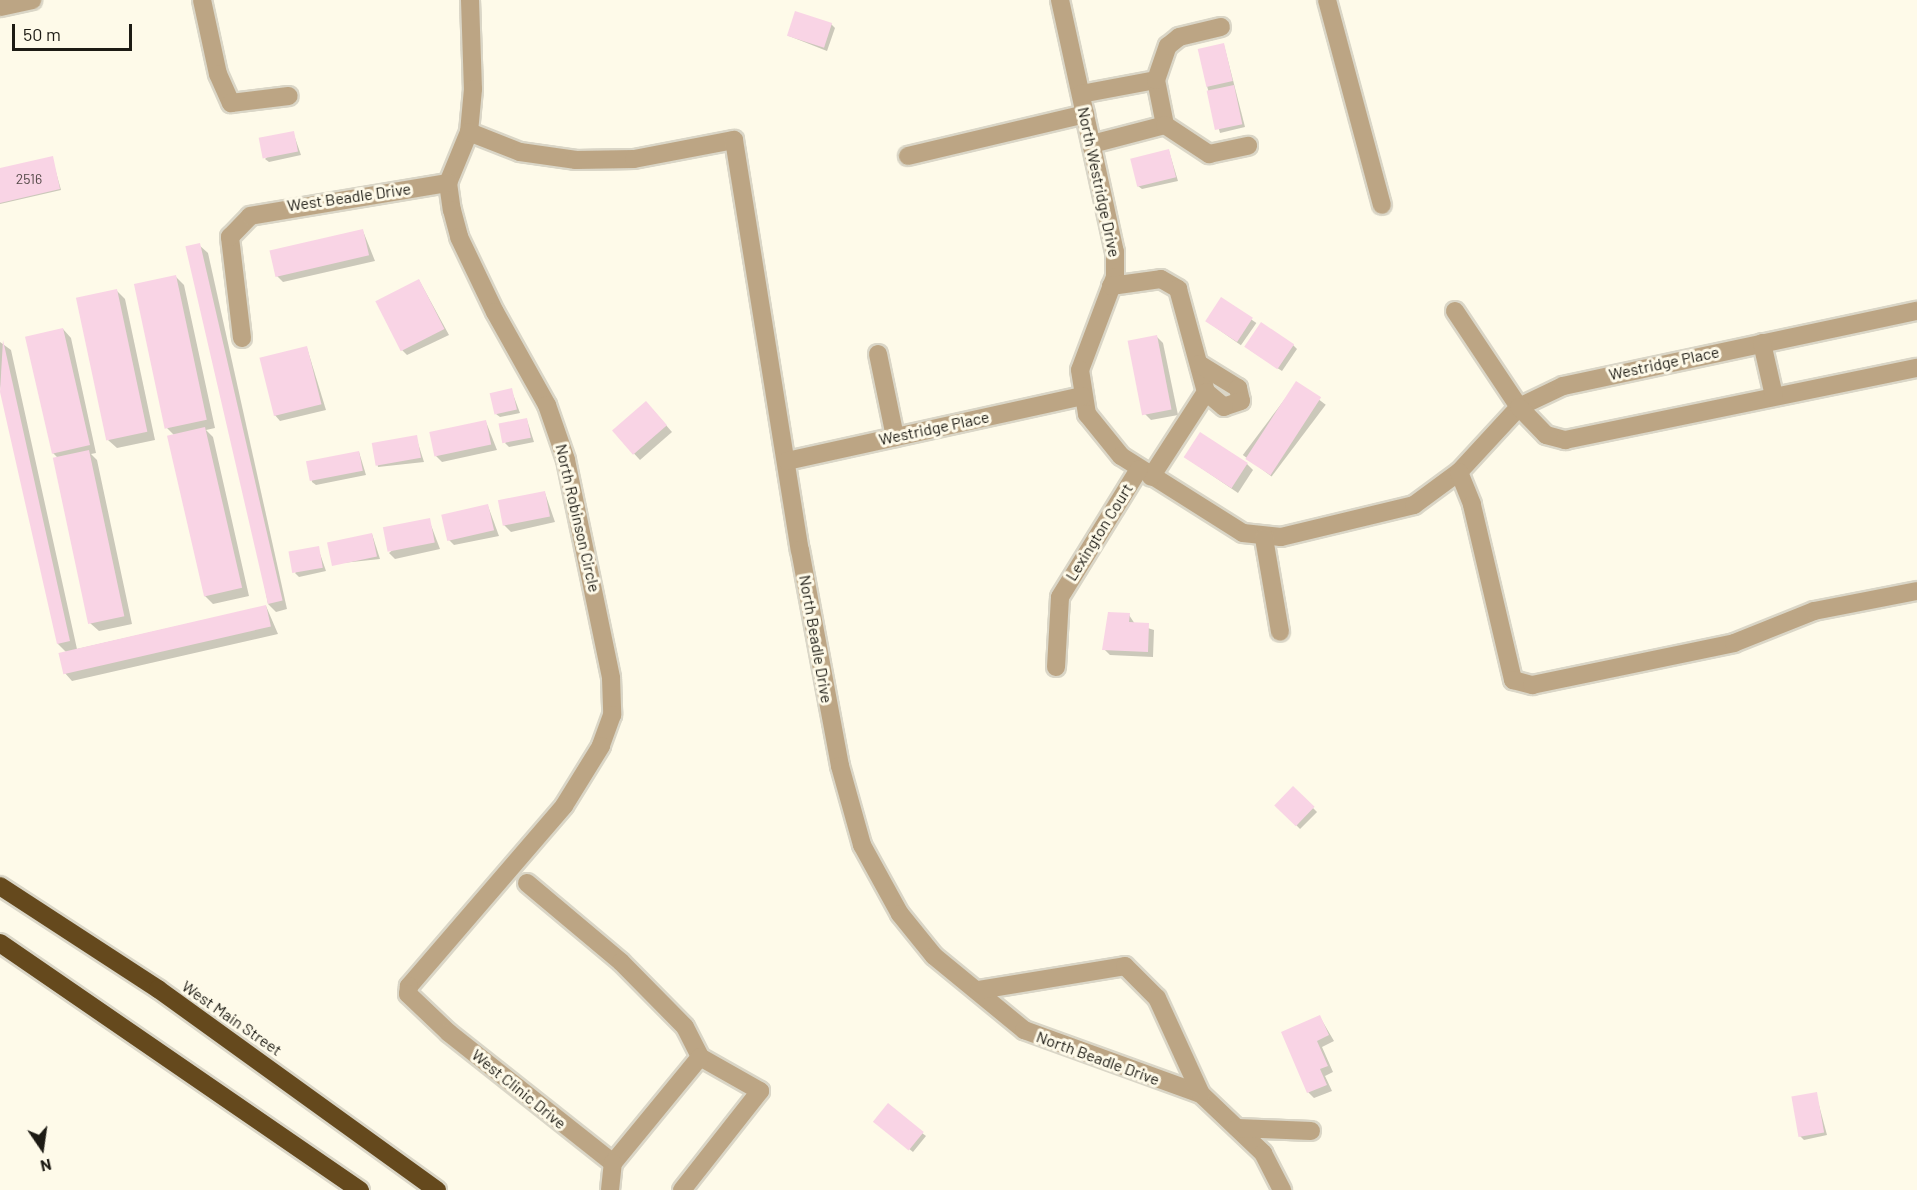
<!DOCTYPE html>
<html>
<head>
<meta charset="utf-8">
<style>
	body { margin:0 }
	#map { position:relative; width:1917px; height:1190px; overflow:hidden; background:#fefae9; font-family:Barlow,sans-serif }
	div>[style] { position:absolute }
	.shadow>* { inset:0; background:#0003; transform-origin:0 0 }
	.building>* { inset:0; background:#f9d4e5; transform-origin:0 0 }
	.roads { filter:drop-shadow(2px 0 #dad6c7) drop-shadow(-2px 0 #dad6c7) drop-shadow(0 2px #dad6c7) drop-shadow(0 -2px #dad6c7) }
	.minor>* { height:18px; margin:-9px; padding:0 9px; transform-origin:9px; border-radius:9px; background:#bca584 }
	.highway>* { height:18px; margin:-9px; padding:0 9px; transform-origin:9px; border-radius:9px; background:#65491d }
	span { translate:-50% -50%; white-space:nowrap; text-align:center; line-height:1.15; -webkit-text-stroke:6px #fefae9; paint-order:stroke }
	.number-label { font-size:14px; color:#544948 }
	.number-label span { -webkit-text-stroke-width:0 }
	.street-label { font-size:16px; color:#1d1b14 }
	.north { position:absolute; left:12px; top:1118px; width:60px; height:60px; -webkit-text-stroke:4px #fefae9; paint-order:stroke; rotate:167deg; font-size:16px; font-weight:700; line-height:24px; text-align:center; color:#1d1b14 }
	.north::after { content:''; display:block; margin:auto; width:21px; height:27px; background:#1d1b14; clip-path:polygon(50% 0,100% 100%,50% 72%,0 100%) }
	.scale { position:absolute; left:12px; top:24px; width:120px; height:27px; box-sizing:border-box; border:3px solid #1d1b14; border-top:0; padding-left:8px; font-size:18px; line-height:21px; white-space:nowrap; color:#1d1b14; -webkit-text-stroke:4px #fefae9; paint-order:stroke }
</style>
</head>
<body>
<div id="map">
	<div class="shadow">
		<i style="clip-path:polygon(831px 24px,835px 28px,827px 51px,789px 36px)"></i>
		<i style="clip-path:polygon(1224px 45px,1245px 127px,1220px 133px,1207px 86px)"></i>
		<i style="clip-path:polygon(293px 132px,301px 155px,269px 162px,265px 159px)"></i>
		<i style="clip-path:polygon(1169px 151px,1178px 181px,1142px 189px,1138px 186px)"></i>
		<i style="clip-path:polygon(52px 158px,61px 190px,0 204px,0 170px)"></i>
		<i style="clip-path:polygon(363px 231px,375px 261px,283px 282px,277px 276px)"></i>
		<i style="clip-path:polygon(199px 245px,208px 253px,287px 609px,276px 612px,268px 604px)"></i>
		<i style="clip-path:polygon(176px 277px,184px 285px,215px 428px,206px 430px,213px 437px,249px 596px,213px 604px,205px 596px,174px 435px,167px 428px)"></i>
		<i style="clip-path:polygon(419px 280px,449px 335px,407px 355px,401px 349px)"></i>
		<i style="clip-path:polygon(116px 290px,125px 299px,155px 440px,117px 448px,108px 440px)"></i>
		<i style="left:1222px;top:299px;width:42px;height:27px;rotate:35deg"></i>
		<i style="clip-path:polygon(63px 329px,71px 338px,96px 453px,91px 454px,97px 460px,132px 624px,99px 631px,90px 623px,58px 458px,52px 452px)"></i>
		<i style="clip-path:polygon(1157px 337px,1163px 343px,1178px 415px,1151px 420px,1145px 414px)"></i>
		<i style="clip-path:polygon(0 342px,11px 350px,77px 649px,266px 606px,278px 634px,72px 681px,64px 672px,66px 652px,58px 644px,0 385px)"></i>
		<i style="clip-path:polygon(1293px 345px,1297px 349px,1282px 371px,1250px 350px)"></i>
		<i style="clip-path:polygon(307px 348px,326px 410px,280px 421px,274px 414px)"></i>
		<i style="left:1297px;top:383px;width:36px;height:90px;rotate:37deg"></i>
		<i style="clip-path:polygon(511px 389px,520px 413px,500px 417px,496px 414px)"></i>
		<i style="clip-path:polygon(652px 409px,672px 432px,640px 460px,614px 432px)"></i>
		<i style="clip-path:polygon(527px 420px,534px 442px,509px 447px,505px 443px)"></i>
		<i style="clip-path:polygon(486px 422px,497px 450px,442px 462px,436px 456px)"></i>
		<i style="clip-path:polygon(416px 437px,424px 462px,378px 467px,374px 446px)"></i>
		<i style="clip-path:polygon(359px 452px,366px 475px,316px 485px,312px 482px,308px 463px)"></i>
		<i style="clip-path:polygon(1185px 457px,1247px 464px,1253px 470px,1238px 493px)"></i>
		<i style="clip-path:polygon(545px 493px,555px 522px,511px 532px,504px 525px)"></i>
		<i style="clip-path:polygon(488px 506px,499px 536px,454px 545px,448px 539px)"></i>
		<i style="clip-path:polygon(429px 520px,440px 549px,395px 559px,389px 553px)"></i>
		<i style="clip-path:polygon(372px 534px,380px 559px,333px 564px)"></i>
		<i style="clip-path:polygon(318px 548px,326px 571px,299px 577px,295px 573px)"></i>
		<i style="clip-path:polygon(1129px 615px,1135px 624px,1154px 630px,1153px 657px,1110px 655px,1104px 649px)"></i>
		<i style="left:1293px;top:788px;width:34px;height:24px;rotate:45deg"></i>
		<i style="clip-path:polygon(1320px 1017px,1334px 1041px,1322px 1047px,1333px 1072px,1325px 1076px,1332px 1091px,1314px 1098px,1308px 1092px)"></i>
		<i style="clip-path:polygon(1816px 1094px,1827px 1135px,1804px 1140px,1800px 1136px)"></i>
		<i style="clip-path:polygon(879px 1125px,922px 1133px,926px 1136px,913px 1152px)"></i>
	</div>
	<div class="building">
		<i style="left:795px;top:11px;width:39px;height:26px;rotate:18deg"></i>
		<i style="left:1224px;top:43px;width:39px;height:27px;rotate:77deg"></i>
		<i style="left:1234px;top:85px;width:40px;height:28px;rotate:78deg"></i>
		<i style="left:294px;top:131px;width:21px;height:36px;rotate:79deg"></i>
		<i style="left:1169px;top:149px;width:29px;height:40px;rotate:76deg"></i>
		<i style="clip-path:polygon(53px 156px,60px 189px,0 203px,0 168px)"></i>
		<i style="left:363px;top:229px;width:27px;height:96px;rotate:77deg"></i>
		<i style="left:200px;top:243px;width:367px;height:15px;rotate:77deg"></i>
		<i style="left:176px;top:275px;width:148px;height:43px;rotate:78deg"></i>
		<i style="left:419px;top:279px;width:56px;height:49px;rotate:63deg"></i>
		<i style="left:117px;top:289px;width:146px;height:42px;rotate:78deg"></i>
		<i style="left:1221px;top:297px;width:38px;height:29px;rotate:33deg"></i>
		<i style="left:1261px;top:322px;width:40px;height:30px;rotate:34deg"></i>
		<i style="left:63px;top:328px;width:120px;height:39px;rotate:77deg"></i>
		<i style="left:1157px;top:335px;width:76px;height:30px;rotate:79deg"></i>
		<i style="clip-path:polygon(3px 340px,70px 641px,57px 644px,0 392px)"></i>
		<i style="left:307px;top:346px;width:60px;height:49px;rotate:76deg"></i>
		<i style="left:1296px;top:381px;width:30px;height:93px;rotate:33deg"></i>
		<i style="left:512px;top:388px;width:22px;height:23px;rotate:77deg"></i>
		<i style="left:646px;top:401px;width:32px;height:45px;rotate:49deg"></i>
		<i style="left:527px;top:418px;width:20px;height:29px;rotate:79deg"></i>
		<i style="left:486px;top:420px;width:25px;height:58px;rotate:78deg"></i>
		<i style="left:205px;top:427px;width:165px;height:39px;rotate:77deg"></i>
		<i style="left:1200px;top:432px;width:57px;height:30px;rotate:33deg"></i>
		<i style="left:417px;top:435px;width:23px;height:46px;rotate:80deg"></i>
		<i style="left:89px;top:450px;width:170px;height:37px;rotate:78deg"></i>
		<i style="left:359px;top:451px;width:20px;height:54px;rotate:79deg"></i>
		<i style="left:545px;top:491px;width:26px;height:48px;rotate:79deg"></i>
		<i style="left:488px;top:504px;width:27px;height:48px;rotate:77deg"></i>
		<i style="left:430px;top:518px;width:25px;height:48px;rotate:79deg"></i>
		<i style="left:372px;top:533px;width:24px;height:46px;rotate:78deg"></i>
		<i style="left:319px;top:546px;width:22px;height:31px;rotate:80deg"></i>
		<i style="left:266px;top:605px;width:22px;height:213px;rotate:77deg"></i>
		<i style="clip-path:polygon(1108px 612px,1130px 613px,1129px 622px,1149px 623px,1148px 652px,1102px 650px)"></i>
		<i style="left:1293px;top:786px;width:30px;height:27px;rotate:44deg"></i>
		<i style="clip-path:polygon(1320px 1015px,1329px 1035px,1317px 1041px,1328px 1066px,1320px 1069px,1327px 1085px,1307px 1093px,1281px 1032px)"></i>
		<i style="left:1817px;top:1092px;width:41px;height:26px;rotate:80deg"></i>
		<i style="left:888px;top:1103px;width:46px;height:24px;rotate:39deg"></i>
	</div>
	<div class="roads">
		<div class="minor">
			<i style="left:202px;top:0;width:76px;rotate:77.8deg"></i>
			<i style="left:218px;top:74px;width:32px;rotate:66deg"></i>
			<i style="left:231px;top:103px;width:58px;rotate:-6.9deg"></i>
			<i style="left:470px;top:0;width:89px;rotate:88.1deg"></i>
			<i style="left:473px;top:89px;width:43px;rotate:95.3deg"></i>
			<i style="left:469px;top:132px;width:55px;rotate:112.4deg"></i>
			<i style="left:448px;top:183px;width:27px;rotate:82deg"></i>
			<i style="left:452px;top:210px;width:28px;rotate:75deg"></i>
			<i style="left:459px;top:237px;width:83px;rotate:64.4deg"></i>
			<i style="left:495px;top:312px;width:107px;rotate:60.8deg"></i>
			<i style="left:547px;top:405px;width:58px;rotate:70.9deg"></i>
			<i style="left:566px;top:460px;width:223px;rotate:78.3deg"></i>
			<i style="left:611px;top:678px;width:37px;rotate:88deg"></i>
			<i style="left:612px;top:715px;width:33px;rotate:110deg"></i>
			<i style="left:601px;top:746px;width:70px;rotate:121.7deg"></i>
			<i style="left:564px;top:806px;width:238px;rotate:130.7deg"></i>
			<i style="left:409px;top:986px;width:8px;rotate:97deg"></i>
			<i style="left:408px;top:994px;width:57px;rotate:43.6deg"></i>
			<i style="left:449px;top:1033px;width:209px;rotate:38.4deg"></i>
			<i style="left:1060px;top:0;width:258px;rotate:77.7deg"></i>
			<i style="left:1115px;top:252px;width:25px;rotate:90deg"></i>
			<i style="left:1115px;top:277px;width:99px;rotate:110.6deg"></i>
			<i style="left:1080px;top:370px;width:45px;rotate:81deg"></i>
			<i style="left:1087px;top:414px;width:54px;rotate:51deg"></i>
			<i style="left:1121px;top:456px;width:144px;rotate:32.3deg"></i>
			<i style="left:1243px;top:533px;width:38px;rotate:6deg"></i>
			<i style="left:1281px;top:537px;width:137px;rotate:-13.5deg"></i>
			<i style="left:1414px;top:505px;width:56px;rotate:-36.3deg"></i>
			<i style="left:1459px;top:472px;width:88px;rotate:-47.3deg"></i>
			<i style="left:1519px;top:407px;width:49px;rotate:-25.5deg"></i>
			<i style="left:1563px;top:386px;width:362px;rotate:-12deg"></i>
			<i style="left:1327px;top:0;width:212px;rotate:75deg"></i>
			<i style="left:0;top:7px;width:33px;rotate:-12deg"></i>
			<i style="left:1081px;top:94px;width:76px;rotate:-10.6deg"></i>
			<i style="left:1165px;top:125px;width:46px;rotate:-101.3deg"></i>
			<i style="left:1156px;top:80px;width:36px;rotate:-71deg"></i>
			<i style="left:1168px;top:46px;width:14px;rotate:-39deg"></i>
			<i style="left:1179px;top:37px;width:43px;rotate:-13.4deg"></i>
			<i style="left:469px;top:132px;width:55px;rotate:21.4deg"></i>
			<i style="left:520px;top:152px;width:57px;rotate:8.1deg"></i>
			<i style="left:576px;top:160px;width:58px;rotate:-1deg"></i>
			<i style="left:634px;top:159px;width:102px;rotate:-10.8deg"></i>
			<i style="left:734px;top:140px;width:415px;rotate:80.9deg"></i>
			<i style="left:800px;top:550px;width:220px;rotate:79.5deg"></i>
			<i style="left:840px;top:766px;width:82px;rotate:74.4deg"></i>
			<i style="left:862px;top:845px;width:79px;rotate:61.2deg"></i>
			<i style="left:900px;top:914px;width:54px;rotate:51deg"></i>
			<i style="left:934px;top:956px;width:117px;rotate:39.4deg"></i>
			<i style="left:1024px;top:1030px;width:188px;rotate:19.9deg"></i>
			<i style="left:1201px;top:1094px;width:86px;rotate:43.6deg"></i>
			<i style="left:1263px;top:1153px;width:42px;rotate:62.8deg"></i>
			<i style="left:1092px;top:144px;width:75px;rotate:-14.6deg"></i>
			<i style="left:1165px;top:125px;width:53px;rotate:33.4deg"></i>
			<i style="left:1209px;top:154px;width:40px;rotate:-12deg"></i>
			<i style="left:908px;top:156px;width:182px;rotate:-13.3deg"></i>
			<i style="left:1111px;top:286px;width:50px;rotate:-8deg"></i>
			<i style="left:1161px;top:279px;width:20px;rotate:30deg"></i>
			<i style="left:1178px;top:289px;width:107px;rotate:74.8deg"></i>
			<i style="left:1206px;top:392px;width:101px;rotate:122.9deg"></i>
			<i style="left:1455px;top:311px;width:115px;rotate:56.3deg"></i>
			<i style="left:1519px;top:407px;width:39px;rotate:46deg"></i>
			<i style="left:1546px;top:435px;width:20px;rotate:15deg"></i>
			<i style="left:1565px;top:440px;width:359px;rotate:-11.6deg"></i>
			<i style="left:242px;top:338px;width:102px;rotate:-96.8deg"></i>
			<i style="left:230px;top:237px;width:29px;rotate:-46deg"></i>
			<i style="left:250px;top:216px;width:201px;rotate:-9.5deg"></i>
			<i style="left:1762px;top:343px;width:54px;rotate:77.2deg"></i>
			<i style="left:878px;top:354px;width:85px;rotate:78.4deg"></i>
			<i style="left:1199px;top:364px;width:46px;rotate:31.6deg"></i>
			<i style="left:1238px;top:388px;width:13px;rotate:77deg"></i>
			<i style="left:1241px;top:401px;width:18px;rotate:161deg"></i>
			<i style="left:1224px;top:407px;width:23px;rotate:-140deg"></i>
			<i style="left:787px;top:461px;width:302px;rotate:-12.4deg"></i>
			<i style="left:1459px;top:472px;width:35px;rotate:68deg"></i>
			<i style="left:1472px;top:505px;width:180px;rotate:76.8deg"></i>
			<i style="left:1513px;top:680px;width:20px;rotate:15deg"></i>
			<i style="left:1532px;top:685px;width:206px;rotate:-11.7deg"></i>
			<i style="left:1734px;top:643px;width:86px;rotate:-21.8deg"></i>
			<i style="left:1814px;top:611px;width:105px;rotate:-11deg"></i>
			<i style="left:1264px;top:538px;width:95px;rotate:80.3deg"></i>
			<i style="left:1056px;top:667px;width:70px;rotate:-86.7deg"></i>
			<i style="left:1060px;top:597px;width:150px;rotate:-58.3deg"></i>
			<i style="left:527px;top:883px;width:123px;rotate:40deg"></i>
			<i style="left:621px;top:962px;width:91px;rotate:45.4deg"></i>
			<i style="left:685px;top:1027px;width:34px;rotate:63deg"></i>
			<i style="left:700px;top:1057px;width:69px;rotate:29.5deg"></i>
			<i style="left:760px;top:1091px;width:126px;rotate:128.2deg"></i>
			<i style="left:979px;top:990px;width:148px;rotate:-9.3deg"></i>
			<i style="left:1125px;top:966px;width:45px;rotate:45deg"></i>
			<i style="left:1157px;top:998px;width:106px;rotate:65.4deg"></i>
			<i style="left:1237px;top:1128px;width:74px;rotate:2.3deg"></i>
			<i style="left:613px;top:1163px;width:137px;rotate:-50.6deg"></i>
			<i style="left:610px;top:1190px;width:27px;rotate:-84deg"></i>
		</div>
		<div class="highway">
			<i style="left:0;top:886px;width:189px;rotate:33.1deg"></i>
			<i style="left:158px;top:989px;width:344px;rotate:35.8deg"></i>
			<i style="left:0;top:943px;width:437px;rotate:34.5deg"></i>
		</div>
	</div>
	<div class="number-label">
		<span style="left:29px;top:179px">2516</span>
	</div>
	<div class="street-label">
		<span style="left:1099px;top:182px;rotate:78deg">North Westridge Drive</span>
		<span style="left:349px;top:197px;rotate:-8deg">West Beadle Drive</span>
		<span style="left:1664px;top:363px;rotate:-12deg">Westridge Place</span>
		<span style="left:934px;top:428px;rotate:-12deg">Westridge Place</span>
		<span style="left:578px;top:518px;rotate:77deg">North Robinson Circle</span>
		<span style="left:1099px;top:532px;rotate:-58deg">Lexington Court</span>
		<span style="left:816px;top:639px;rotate:80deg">North Beadle Drive</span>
		<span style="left:232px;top:1018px;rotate:35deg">West Main Street</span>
		<span style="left:1098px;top:1058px;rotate:20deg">North Beadle Drive</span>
		<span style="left:519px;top:1089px;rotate:39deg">West Clinic Drive</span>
	</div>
	<div class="north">N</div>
	<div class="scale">50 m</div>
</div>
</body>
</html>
